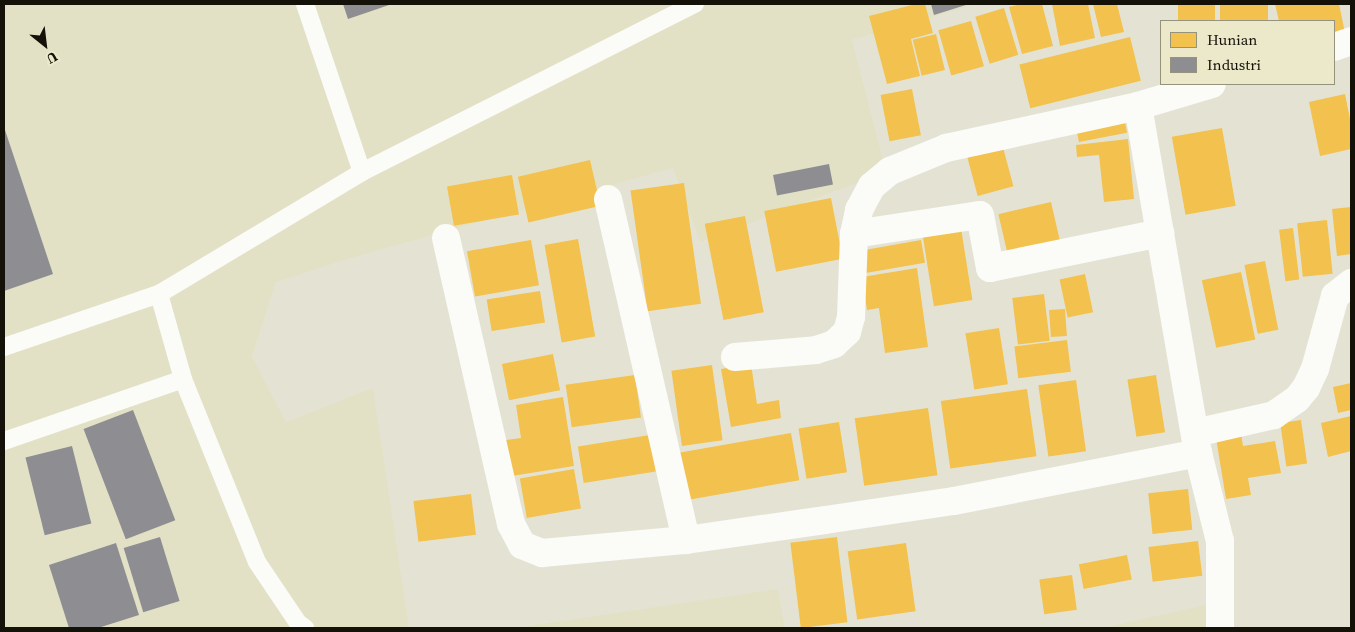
<!DOCTYPE html>
<html>
<head>
<meta charset="utf-8">
<style>
	body { margin:0 }
	#map { position:relative; width:1355px; height:632px; overflow:hidden; background:#e4e3d3; font-family:"Source Serif 4",serif }
	div>[style] { position:absolute }
	.built>* { inset:0; background:#e3e1c5 }
	.homes>* { inset:0; background:#f2c14e; transform-origin:0 0 }
	.industry>* { inset:0; background:#8d8d92; transform-origin:0 0 }
	.lane>* { height:18px; margin:-9px; padding:0 9px; transform-origin:9px; border-radius:9px; background:#fbfbf8 }
	.street>* { height:28px; margin:-14px; padding:0 14px; transform-origin:14px; border-radius:14px; background:#fbfbf8 }
	span { translate:-50% -50%; white-space:nowrap; text-align:center; line-height:1.15; -webkit-text-stroke:5px #ece9cb; paint-order:stroke }
	.frame { position:absolute; inset:0; border:5px solid #141208; pointer-events:none }
	.legend { position:absolute; left:1160px; top:20px; width:175px; height:65px; box-sizing:border-box; background:#ece9cb; border:1px solid #96937d; margin:0; padding:6px 9px; list-style:none; font-size:15px; color:#141208 }
	.legend li { display:flex; align-items:center; gap:10px; height:25px }
	.legend b { width:25px; border:1px solid #96937d }
	.north { position:absolute; left:20px; top:20px; width:50px; height:50px; -webkit-text-stroke:4px #ece9cb; paint-order:stroke; rotate:151deg; font-size:14px; font-weight:700; line-height:20px; text-align:center; color:#141208 }
	.north::after { content:''; display:block; margin:auto; width:18px; height:22px; background:#141208; clip-path:polygon(50% 0,100% 100%,50% 72%,0 100%) }
</style>
</head>
<body>
<div id="map">
	<div class="built">
		<i style="clip-path:polygon(4px 4px,977px 4px,852px 40px,886px 172px,700px 242px,673px 168px,354px 257px,276px 282px,252px 356px,286px 422px,373px 388px,409px 628px,4px 628px)"></i>
		<i style="clip-path:polygon(778px 589px,785px 628px,514px 628px)"></i>
		<i style="clip-path:polygon(1213px 603px,1216px 628px,1103px 628px)"></i>
	</div>
	<div class="homes">
		<i style="clip-path:polygon(916px 4px,925px 4px,933px 33px,911px 39px,920px 76px,887px 84px,869px 16px)"></i>
		<i style="clip-path:polygon(1021px 4px,1042px 4px,1053px 46px,1022px 54px,1009px 7px)"></i>
		<i style="clip-path:polygon(1052px 4px,1088px 4px,1095px 38px,1060px 46px)"></i>
		<i style="clip-path:polygon(1093px 4px,1117px 4px,1124px 32px,1101px 37px)"></i>
		<i style="left:1178px;top:4px;width:37px;height:17px"></i>
		<i style="left:1220px;top:4px;width:48px;height:17px"></i>
		<i style="clip-path:polygon(1275px 4px,1339px 4px,1345px 33px,1334px 35px,1334px 21px,1279px 21px)"></i>
		<i style="left:1004px;top:8px;width:49px;height:30px;rotate:73deg"></i>
		<i style="left:971px;top:21px;width:47px;height:34px;rotate:74deg"></i>
		<i style="left:936px;top:34px;width:37px;height:24px;rotate:76deg"></i>
		<i style="left:1130px;top:37px;width:45px;height:114px;rotate:76deg"></i>
		<i style="left:912px;top:89px;width:47px;height:32px;rotate:79deg"></i>
		<i style="clip-path:polygon(1345px 94px,1351px 124px,1351px 149px,1320px 156px,1309px 102px)"></i>
		<i style="left:1124px;top:117px;width:16px;height:49px;rotate:79deg"></i>
		<i style="left:1222px;top:128px;width:79px;height:51px;rotate:80deg"></i>
		<i style="clip-path:polygon(1128px 139px,1134px 199px,1104px 202px,1099px 155px,1077px 157px,1076px 145px)"></i>
		<i style="left:1001px;top:140px;width:48px;height:37px;rotate:75deg"></i>
		<i style="left:590px;top:160px;width:47px;height:74px;rotate:77deg"></i>
		<i style="left:512px;top:175px;width:40px;height:66px;rotate:80deg"></i>
		<i style="left:684px;top:183px;width:122px;height:54px;rotate:82deg"></i>
		<i style="left:831px;top:198px;width:62px;height:68px;rotate:79deg"></i>
		<i style="left:1051px;top:202px;width:41px;height:54px;rotate:77deg"></i>
		<i style="clip-path:polygon(1351px 207px,1351px 254px,1337px 256px,1332px 209px)"></i>
		<i style="left:745px;top:216px;width:98px;height:41px;rotate:79deg"></i>
		<i style="left:1327px;top:220px;width:54px;height:30px;rotate:84deg"></i>
		<i style="left:961px;top:228px;width:73px;height:39px;rotate:81deg"></i>
		<i style="left:1293px;top:228px;width:52px;height:14px;rotate:83deg"></i>
		<i style="left:578px;top:239px;width:99px;height:34px;rotate:80deg"></i>
		<i style="left:531px;top:240px;width:46px;height:65px;rotate:80deg"></i>
		<i style="left:921px;top:240px;width:23px;height:63px;rotate:80deg"></i>
		<i style="left:1265px;top:261px;width:70px;height:21px;rotate:79deg"></i>
		<i style="clip-path:polygon(917px 268px,928px 347px,885px 353px,879px 308px,867px 310px,862px 277px)"></i>
		<i style="left:1241px;top:272px;width:69px;height:40px;rotate:78deg"></i>
		<i style="left:1085px;top:274px;width:39px;height:26px;rotate:78deg"></i>
		<i style="left:540px;top:291px;width:32px;height:54px;rotate:81deg"></i>
		<i style="left:1044px;top:294px;width:47px;height:32px;rotate:83deg"></i>
		<i style="left:1065px;top:309px;width:27px;height:16px;rotate:86deg"></i>
		<i style="left:999px;top:328px;width:57px;height:34px;rotate:81deg"></i>
		<i style="left:1067px;top:340px;width:32px;height:53px;rotate:83deg"></i>
		<i style="left:553px;top:354px;width:37px;height:52px;rotate:79deg"></i>
		<i style="clip-path:polygon(751px 364px,757px 404px,779px 400px,781px 418px,731px 427px,721px 369px)"></i>
		<i style="left:712px;top:365px;width:76px;height:41px;rotate:82deg"></i>
		<i style="left:635px;top:375px;width:43px;height:70px;rotate:82deg"></i>
		<i style="left:1156px;top:375px;width:58px;height:29px;rotate:81deg"></i>
		<i style="left:1076px;top:380px;width:72px;height:38px;rotate:82deg"></i>
		<i style="clip-path:polygon(1351px 383px,1351px 410px,1338px 413px,1333px 387px)"></i>
		<i style="left:1027px;top:389px;width:68px;height:87px;rotate:82deg"></i>
		<i style="clip-path:polygon(563px 397px,574px 466px,512px 476px,506px 440px,521px 438px,516px 405px)"></i>
		<i style="left:928px;top:408px;width:68px;height:74px;rotate:82deg"></i>
		<i style="clip-path:polygon(1351px 416px,1351px 451px,1328px 457px,1321px 423px)"></i>
		<i style="left:1301px;top:420px;width:44px;height:21px;rotate:82deg"></i>
		<i style="left:839px;top:422px;width:51px;height:41px;rotate:81deg"></i>
		<i style="left:791px;top:433px;width:48px;height:121px;rotate:80deg"></i>
		<i style="clip-path:polygon(1241px 433px,1243px 446px,1275px 441px,1281px 473px,1248px 478px,1251px 495px,1226px 499px,1216px 438px)"></i>
		<i style="left:650px;top:435px;width:37px;height:73px;rotate:81deg"></i>
		<i style="left:574px;top:469px;width:40px;height:55px;rotate:80deg"></i>
		<i style="left:1188px;top:489px;width:41px;height:40px;rotate:84deg"></i>
		<i style="left:471px;top:494px;width:41px;height:58px;rotate:83deg"></i>
		<i style="left:837px;top:537px;width:86px;height:47px;rotate:83deg"></i>
		<i style="left:1198px;top:541px;width:35px;height:50px;rotate:83deg"></i>
		<i style="left:906px;top:543px;width:69px;height:59px;rotate:82deg"></i>
		<i style="left:1127px;top:555px;width:25px;height:49px;rotate:79deg"></i>
		<i style="left:1072px;top:575px;width:35px;height:33px;rotate:82deg"></i>
	</div>
	<div class="industry">
		<i style="clip-path:polygon(343px 4px,392px 4px,348px 19px)"></i>
		<i style="clip-path:polygon(931px 4px,969px 4px,934px 15px)"></i>
		<i style="clip-path:polygon(4px 127px,53px 274px,4px 291px)"></i>
		<i style="left:829px;top:164px;width:21px;height:57px;rotate:79deg"></i>
		<i style="left:133px;top:410px;width:118px;height:53px;rotate:69deg"></i>
		<i style="left:72px;top:446px;width:80px;height:48px;rotate:76deg"></i>
		<i style="left:160px;top:537px;width:67px;height:38px;rotate:73deg"></i>
		<i style="clip-path:polygon(116px 543px,139px 615px,98px 628px,69px 628px,49px 565px)"></i>
	</div>
	<div class="lane">
		<i style="left:305px;top:4px;width:177px;rotate:71.3deg"></i>
		<i style="left:159px;top:294px;width:88px;rotate:74.2deg"></i>
		<i style="left:183px;top:379px;width:197px;rotate:68deg"></i>
		<i style="left:257px;top:562px;width:73px;rotate:56.1deg"></i>
		<i style="left:298px;top:623px;width:9px;rotate:36deg"></i>
		<i style="left:4px;top:347px;width:164px;rotate:-18.9deg"></i>
		<i style="left:159px;top:294px;width:237px;rotate:-31deg"></i>
		<i style="left:362px;top:172px;width:373px;rotate:-26.8deg"></i>
		<i style="left:4px;top:441px;width:189px;rotate:-19.1deg"></i>
	</div>
	<div class="street">
		<i style="left:1334px;top:47px;width:18px;rotate:-19deg"></i>
		<i style="left:1138px;top:106px;width:352px;rotate:80.2deg"></i>
		<i style="left:1198px;top:453px;width:91px;rotate:76deg"></i>
		<i style="left:1220px;top:541px;width:87px;rotate:90deg"></i>
		<i style="left:608px;top:199px;width:350px;rotate:77.1deg"></i>
		<i style="left:854px;top:234px;width:127px;rotate:-8.6deg"></i>
		<i style="left:980px;top:215px;width:54px;rotate:79.3deg"></i>
		<i style="left:990px;top:268px;width:174px;rotate:-11.6deg"></i>
		<i style="left:446px;top:238px;width:293px;rotate:77.2deg"></i>
		<i style="left:511px;top:524px;width:24px;rotate:62deg"></i>
		<i style="left:522px;top:545px;width:22px;rotate:22deg"></i>
		<i style="left:542px;top:553px;width:145px;rotate:-5.2deg"></i>
		<i style="left:686px;top:540px;width:140px;rotate:-8.2deg"></i>
		<i style="left:825px;top:520px;width:130px;rotate:-8.4deg"></i>
		<i style="left:954px;top:501px;width:249px;rotate:-11.1deg"></i>
		<i style="left:735px;top:357px;width:81px;rotate:-4.9deg"></i>
		<i style="left:816px;top:350px;width:19px;rotate:-18deg"></i>
		<i style="left:834px;top:344px;width:18px;rotate:-43deg"></i>
		<i style="left:847px;top:332px;width:16px;rotate:-75deg"></i>
		<i style="left:851px;top:317px;width:83px;rotate:-87.9deg"></i>
		<i style="left:854px;top:234px;width:25px;rotate:-78deg"></i>
		<i style="left:859px;top:210px;width:27px;rotate:-62deg"></i>
		<i style="left:872px;top:186px;width:23px;rotate:-40deg"></i>
		<i style="left:890px;top:171px;width:61px;rotate:-22.3deg"></i>
		<i style="left:946px;top:148px;width:197px;rotate:-12.3deg"></i>
		<i style="left:1138px;top:106px;width:77px;rotate:-16.6deg"></i>
		<i style="left:1195px;top:433px;width:81px;rotate:-12.8deg"></i>
		<i style="left:1274px;top:415px;width:28px;rotate:-35deg"></i>
		<i style="left:1297px;top:399px;width:14px;rotate:-51deg"></i>
		<i style="left:1306px;top:388px;width:21px;rotate:-65deg"></i>
		<i style="left:1315px;top:369px;width:76px;rotate:-74.7deg"></i>
		<i style="left:1335px;top:296px;width:21px;rotate:-39deg"></i>
	</div>
	<div class="frame"></div>
	<ul class="legend">
	<li><b style="height:14px;background:#f2c14e"></b>Hunian</li>
	<li><b style="height:14px;background:#8d8d92"></b>Industri</li>
	</ul>
	<div class="north">U</div>
</div>
</body>
</html>
